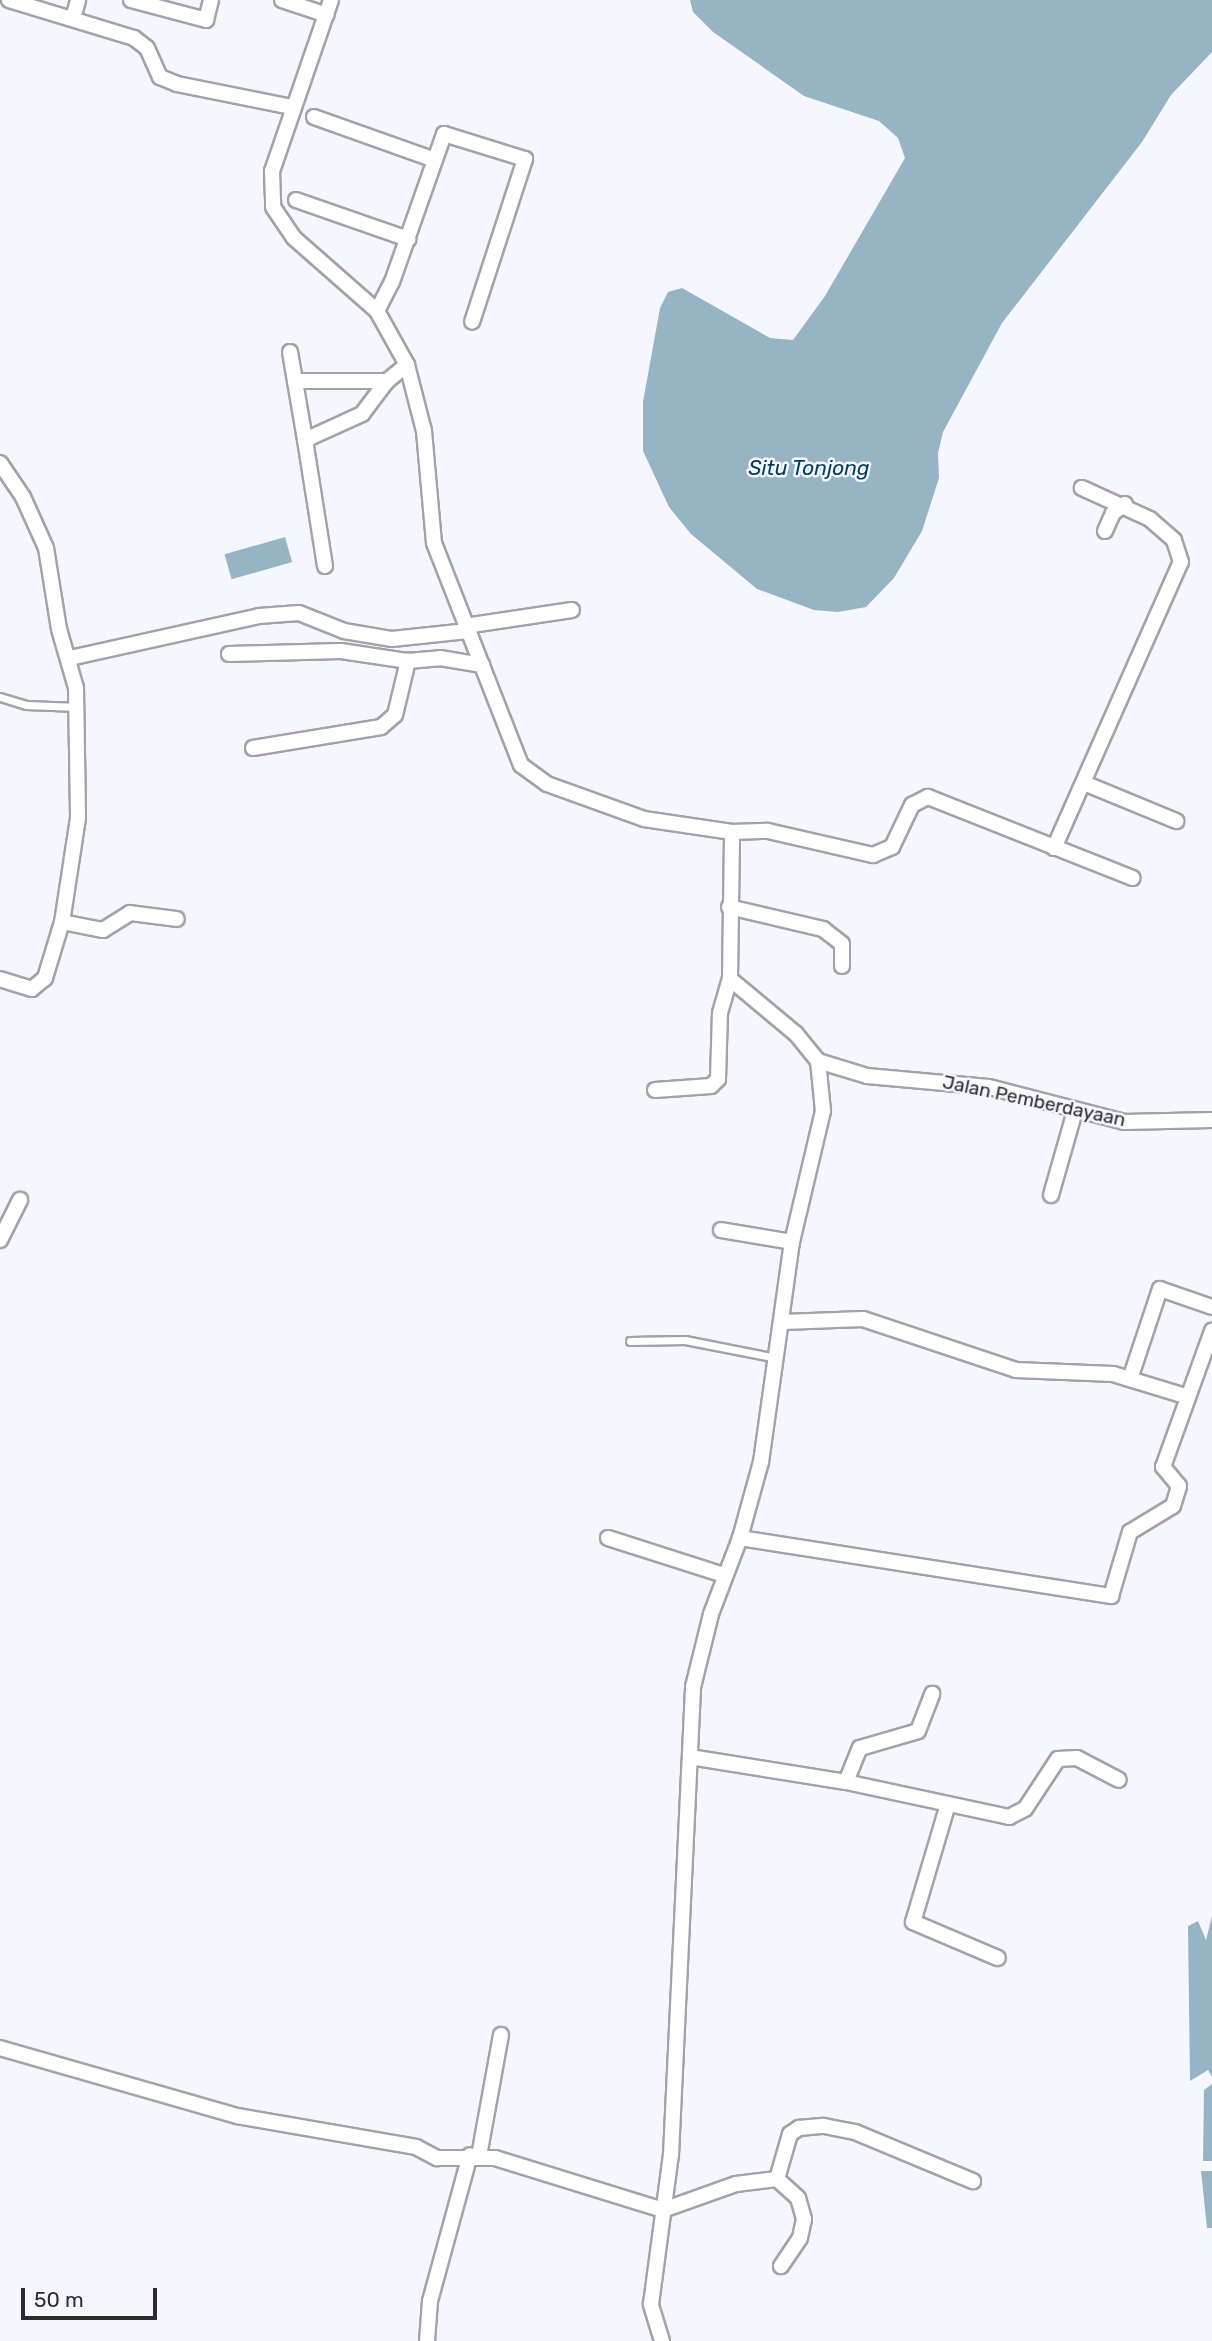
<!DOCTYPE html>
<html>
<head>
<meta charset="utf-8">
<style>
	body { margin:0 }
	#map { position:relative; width:1212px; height:2341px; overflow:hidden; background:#f5f6fe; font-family:Rubik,sans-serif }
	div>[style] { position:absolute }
	.water>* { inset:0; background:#97b4c5; transform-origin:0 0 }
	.roads { filter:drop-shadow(2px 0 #a2a3aa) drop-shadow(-2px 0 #a2a3aa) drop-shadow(0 2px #a2a3aa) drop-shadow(0 -2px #a2a3aa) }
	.lane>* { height:7px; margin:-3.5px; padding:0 3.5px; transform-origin:3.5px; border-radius:3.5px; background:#fff }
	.street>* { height:14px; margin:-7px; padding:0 7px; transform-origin:7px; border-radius:7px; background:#fff }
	span { translate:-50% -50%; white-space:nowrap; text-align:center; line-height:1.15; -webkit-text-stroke:5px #f5f6fe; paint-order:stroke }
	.street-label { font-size:19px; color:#2c2c2f }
	.water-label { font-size:21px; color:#003c55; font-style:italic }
	.scale { position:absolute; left:21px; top:2288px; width:136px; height:32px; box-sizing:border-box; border:4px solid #2c2c2f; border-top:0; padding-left:9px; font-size:21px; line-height:24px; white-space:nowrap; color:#2c2c2f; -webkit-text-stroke:5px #f5f6fe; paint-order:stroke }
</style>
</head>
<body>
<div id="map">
	<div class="water">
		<i style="clip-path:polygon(690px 0,1212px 0,1212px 52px,1171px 95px,1142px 142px,1002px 323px,943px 432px,938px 453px,939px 478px,922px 531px,894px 578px,866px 607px,838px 612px,814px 610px,757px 589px,691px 534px,669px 507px,643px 451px,643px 402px,660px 308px,668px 292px,682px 288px,770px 338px,793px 340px,825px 296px,905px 158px,898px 138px,879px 121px,804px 96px,713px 32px,693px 12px)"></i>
		<i style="left:285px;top:537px;width:26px;height:63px;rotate:74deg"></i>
		<i style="clip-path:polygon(1212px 1916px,1212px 2077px,1208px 2070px,1190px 2081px,1188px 1926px,1198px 1921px,1206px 1940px)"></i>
		<i style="clip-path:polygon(1212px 2084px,1212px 2161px,1203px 2161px,1204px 2090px)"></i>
		<i style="clip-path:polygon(1201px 2171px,1212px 2171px,1212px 2228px,1207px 2228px)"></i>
	</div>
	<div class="roads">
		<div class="lane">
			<i style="left:0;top:697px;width:27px;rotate:17deg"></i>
			<i style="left:26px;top:705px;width:52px;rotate:2.2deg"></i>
			<i style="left:630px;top:1341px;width:55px;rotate:-1deg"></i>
			<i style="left:685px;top:1340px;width:94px;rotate:11.1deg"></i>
		</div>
		<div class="street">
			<i style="left:9px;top:0;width:131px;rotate:16.9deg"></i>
			<i style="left:134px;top:38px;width:16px;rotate:38deg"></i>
			<i style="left:147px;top:48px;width:32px;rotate:66deg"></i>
			<i style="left:160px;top:77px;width:18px;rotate:22deg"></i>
			<i style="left:177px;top:84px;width:117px;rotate:11.3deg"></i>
			<i style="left:131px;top:0;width:78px;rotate:14.9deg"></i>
			<i style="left:206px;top:20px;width:21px;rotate:-76deg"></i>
			<i style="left:282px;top:0;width:47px;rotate:18.4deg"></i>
			<i style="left:331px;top:0;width:181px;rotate:109deg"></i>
			<i style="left:272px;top:171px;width:36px;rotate:88deg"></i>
			<i style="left:273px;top:207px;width:37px;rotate:56deg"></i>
			<i style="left:294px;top:238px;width:111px;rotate:41.3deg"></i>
			<i style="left:377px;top:311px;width:62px;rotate:60.9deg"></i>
			<i style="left:407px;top:365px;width:68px;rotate:75.6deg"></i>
			<i style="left:424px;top:431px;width:112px;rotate:84.9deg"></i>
			<i style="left:434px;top:543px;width:238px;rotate:68.6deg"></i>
			<i style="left:521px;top:765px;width:32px;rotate:36deg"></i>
			<i style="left:547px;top:784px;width:103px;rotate:19.8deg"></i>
			<i style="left:644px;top:819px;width:89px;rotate:8.4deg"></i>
			<i style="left:732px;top:832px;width:36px;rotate:-2deg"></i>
			<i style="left:768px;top:831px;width:108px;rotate:12.9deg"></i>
			<i style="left:873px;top:855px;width:21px;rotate:-23deg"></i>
			<i style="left:892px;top:847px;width:47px;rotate:-64.5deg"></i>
			<i style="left:912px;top:805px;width:18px;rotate:-27deg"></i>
			<i style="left:928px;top:797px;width:220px;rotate:21.6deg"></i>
			<i style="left:73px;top:18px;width:19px;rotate:-74deg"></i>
			<i style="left:314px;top:117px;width:128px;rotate:19.6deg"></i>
			<i style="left:296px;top:200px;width:119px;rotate:19.2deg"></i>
			<i style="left:377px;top:311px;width:33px;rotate:-63deg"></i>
			<i style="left:392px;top:282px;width:157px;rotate:-70.6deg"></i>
			<i style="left:444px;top:134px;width:85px;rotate:17.2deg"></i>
			<i style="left:525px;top:159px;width:171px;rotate:108deg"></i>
			<i style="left:290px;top:352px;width:89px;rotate:80.3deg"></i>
			<i style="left:295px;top:381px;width:92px"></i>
			<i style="left:0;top:463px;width:41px;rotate:55.9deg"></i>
			<i style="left:23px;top:497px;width:56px;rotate:65.7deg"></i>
			<i style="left:46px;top:548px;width:82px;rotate:80.9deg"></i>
			<i style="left:59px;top:629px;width:61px;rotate:73.9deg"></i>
			<i style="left:76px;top:688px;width:130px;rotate:89.1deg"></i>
			<i style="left:78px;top:818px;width:105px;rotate:98.7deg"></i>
			<i style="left:62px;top:922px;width:59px;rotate:106.9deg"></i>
			<i style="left:45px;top:978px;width:17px;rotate:140deg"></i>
			<i style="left:32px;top:989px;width:34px;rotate:-163deg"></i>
			<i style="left:1105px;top:531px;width:20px;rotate:-66deg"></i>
			<i style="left:1113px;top:513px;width:15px;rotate:-37deg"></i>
			<i style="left:325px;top:566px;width:128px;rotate:-99deg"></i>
			<i style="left:305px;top:440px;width:63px;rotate:-24.5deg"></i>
			<i style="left:362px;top:414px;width:41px;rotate:-52.9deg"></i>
			<i style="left:387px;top:381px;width:26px;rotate:-39deg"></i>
			<i style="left:465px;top:626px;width:108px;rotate:-8.5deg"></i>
			<i style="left:229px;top:654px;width:112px;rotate:-1.5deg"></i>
			<i style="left:341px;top:651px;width:68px;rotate:8.5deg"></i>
			<i style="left:70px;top:658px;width:194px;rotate:-12.5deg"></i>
			<i style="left:259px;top:616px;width:40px;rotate:-4.3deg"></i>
			<i style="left:299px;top:613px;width:48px;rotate:21.8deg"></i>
			<i style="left:344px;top:631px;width:49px;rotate:9.5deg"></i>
			<i style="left:392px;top:639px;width:76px;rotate:-6deg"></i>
			<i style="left:253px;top:748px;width:130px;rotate:-9.3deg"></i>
			<i style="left:381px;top:727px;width:18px;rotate:-41deg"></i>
			<i style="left:395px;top:715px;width:56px;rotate:-76.5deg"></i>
			<i style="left:408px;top:661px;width:32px;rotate:-5deg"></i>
			<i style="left:440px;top:658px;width:43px;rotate:9.5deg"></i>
			<i style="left:1084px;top:783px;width:100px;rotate:22.4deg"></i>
			<i style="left:1054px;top:848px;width:313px;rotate:-66.1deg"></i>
			<i style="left:1181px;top:562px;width:23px;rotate:-108deg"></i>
			<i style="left:1174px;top:540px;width:32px;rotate:-139deg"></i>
			<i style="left:1150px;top:519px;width:75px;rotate:-155.5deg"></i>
			<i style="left:729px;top:907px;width:97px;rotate:13.2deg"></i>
			<i style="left:823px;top:929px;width:24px;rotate:38deg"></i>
			<i style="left:842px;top:944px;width:22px;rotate:90deg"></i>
			<i style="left:62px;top:922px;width:42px;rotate:11deg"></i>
			<i style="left:103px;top:930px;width:32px;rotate:-32deg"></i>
			<i style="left:130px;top:913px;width:47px;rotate:7.3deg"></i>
			<i style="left:818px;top:1061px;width:51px;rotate:17deg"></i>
			<i style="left:867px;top:1076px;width:122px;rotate:5.2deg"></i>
			<i style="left:989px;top:1087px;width:139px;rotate:14.5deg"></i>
			<i style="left:1124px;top:1122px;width:88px;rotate:-1.3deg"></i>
			<i style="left:655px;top:1090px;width:56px;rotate:-4.1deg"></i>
			<i style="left:711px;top:1086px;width:10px;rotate:-45deg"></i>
			<i style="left:718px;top:1079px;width:66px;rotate:-88.3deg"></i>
			<i style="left:720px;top:1013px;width:35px;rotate:-74deg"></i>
			<i style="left:1051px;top:1195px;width:87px;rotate:-74.1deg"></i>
			<i style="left:721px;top:1230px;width:72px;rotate:9.6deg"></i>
			<i style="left:0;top:1240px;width:45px;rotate:-63.4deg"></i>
			<i style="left:783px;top:1322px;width:80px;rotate:-2.1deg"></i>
			<i style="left:863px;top:1319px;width:161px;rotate:18.4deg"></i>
			<i style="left:1016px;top:1370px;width:97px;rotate:2.4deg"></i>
			<i style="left:1113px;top:1374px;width:78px;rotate:17deg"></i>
			<i style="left:1130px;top:1379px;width:95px;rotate:-71.6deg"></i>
			<i style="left:1160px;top:1289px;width:55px;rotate:19.1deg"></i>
			<i style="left:608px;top:1538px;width:122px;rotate:17.7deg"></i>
			<i style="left:740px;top:1538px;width:376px;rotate:8.9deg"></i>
			<i style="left:1111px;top:1596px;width:67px;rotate:-73.5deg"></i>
			<i style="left:1130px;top:1532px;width:50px;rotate:-31.2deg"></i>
			<i style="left:1173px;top:1506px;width:21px;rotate:-73deg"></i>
			<i style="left:1179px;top:1486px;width:25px;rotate:-130deg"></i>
			<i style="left:1163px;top:1467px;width:145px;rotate:-70.2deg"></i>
			<i style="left:690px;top:1757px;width:158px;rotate:9.1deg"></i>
			<i style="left:846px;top:1782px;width:167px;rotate:12.1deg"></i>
			<i style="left:1009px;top:1817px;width:18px;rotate:-27deg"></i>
			<i style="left:1025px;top:1809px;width:60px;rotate:-56.6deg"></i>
			<i style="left:1058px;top:1759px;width:19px;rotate:-3deg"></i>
			<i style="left:1077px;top:1758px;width:47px;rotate:27.6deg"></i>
			<i style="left:846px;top:1782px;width:37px;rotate:-68deg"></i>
			<i style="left:860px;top:1748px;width:60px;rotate:-16.3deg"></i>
			<i style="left:918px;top:1731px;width:40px;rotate:-69deg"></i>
			<i style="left:948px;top:1804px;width:123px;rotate:106.5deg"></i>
			<i style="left:913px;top:1922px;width:92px;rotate:23deg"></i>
			<i style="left:0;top:2048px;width:247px;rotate:16deg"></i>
			<i style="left:237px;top:2116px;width:182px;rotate:9.8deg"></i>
			<i style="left:416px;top:2147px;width:24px;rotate:28deg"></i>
			<i style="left:437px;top:2158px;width:58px"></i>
			<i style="left:495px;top:2158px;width:176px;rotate:17.2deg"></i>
			<i style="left:663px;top:2210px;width:77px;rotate:-19.6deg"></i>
			<i style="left:736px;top:2184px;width:41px;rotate:-7deg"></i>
			<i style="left:777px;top:2179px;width:28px;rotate:42deg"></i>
			<i style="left:798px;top:2198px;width:22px;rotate:74deg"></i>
			<i style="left:804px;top:2219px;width:19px;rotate:102deg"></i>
			<i style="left:800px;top:2238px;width:34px;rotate:124deg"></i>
			<i style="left:479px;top:2156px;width:123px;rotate:-79.7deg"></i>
			<i style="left:777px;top:2179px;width:47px;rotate:-73.9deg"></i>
			<i style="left:790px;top:2134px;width:11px;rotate:-34deg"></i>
			<i style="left:799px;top:2128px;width:25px;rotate:-5deg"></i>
			<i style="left:824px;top:2126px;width:32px;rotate:11deg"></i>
			<i style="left:855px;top:2132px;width:128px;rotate:22.6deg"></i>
			<i style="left:427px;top:2341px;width:40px;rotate:-85.7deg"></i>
			<i style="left:430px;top:2301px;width:151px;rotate:-74.7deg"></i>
			<i style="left:662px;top:2341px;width:39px;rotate:-107deg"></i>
			<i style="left:651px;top:2304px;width:150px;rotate:-82.4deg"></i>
			<i style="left:671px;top:2155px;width:469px;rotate:-87.3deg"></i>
			<i style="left:693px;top:1687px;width:75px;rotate:-76.1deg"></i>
			<i style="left:711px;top:1614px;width:81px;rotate:-69.1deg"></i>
			<i style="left:740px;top:1538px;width:79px;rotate:-74.6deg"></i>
			<i style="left:761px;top:1462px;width:222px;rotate:-82deg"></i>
			<i style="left:792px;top:1242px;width:135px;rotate:-76.7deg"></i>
			<i style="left:823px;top:1111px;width:50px;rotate:-95.7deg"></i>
			<i style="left:818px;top:1061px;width:35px;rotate:-129deg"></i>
			<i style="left:796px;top:1034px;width:86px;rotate:-140.2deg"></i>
			<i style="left:730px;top:979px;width:147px;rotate:-89.2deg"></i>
		</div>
	</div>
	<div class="street-label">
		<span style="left:1034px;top:1101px;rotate:12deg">Jalan Pemberdayaan</span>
	</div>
	<div class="water-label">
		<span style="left:809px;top:468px">Situ Tonjong</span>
	</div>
	<div class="scale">50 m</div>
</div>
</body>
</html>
